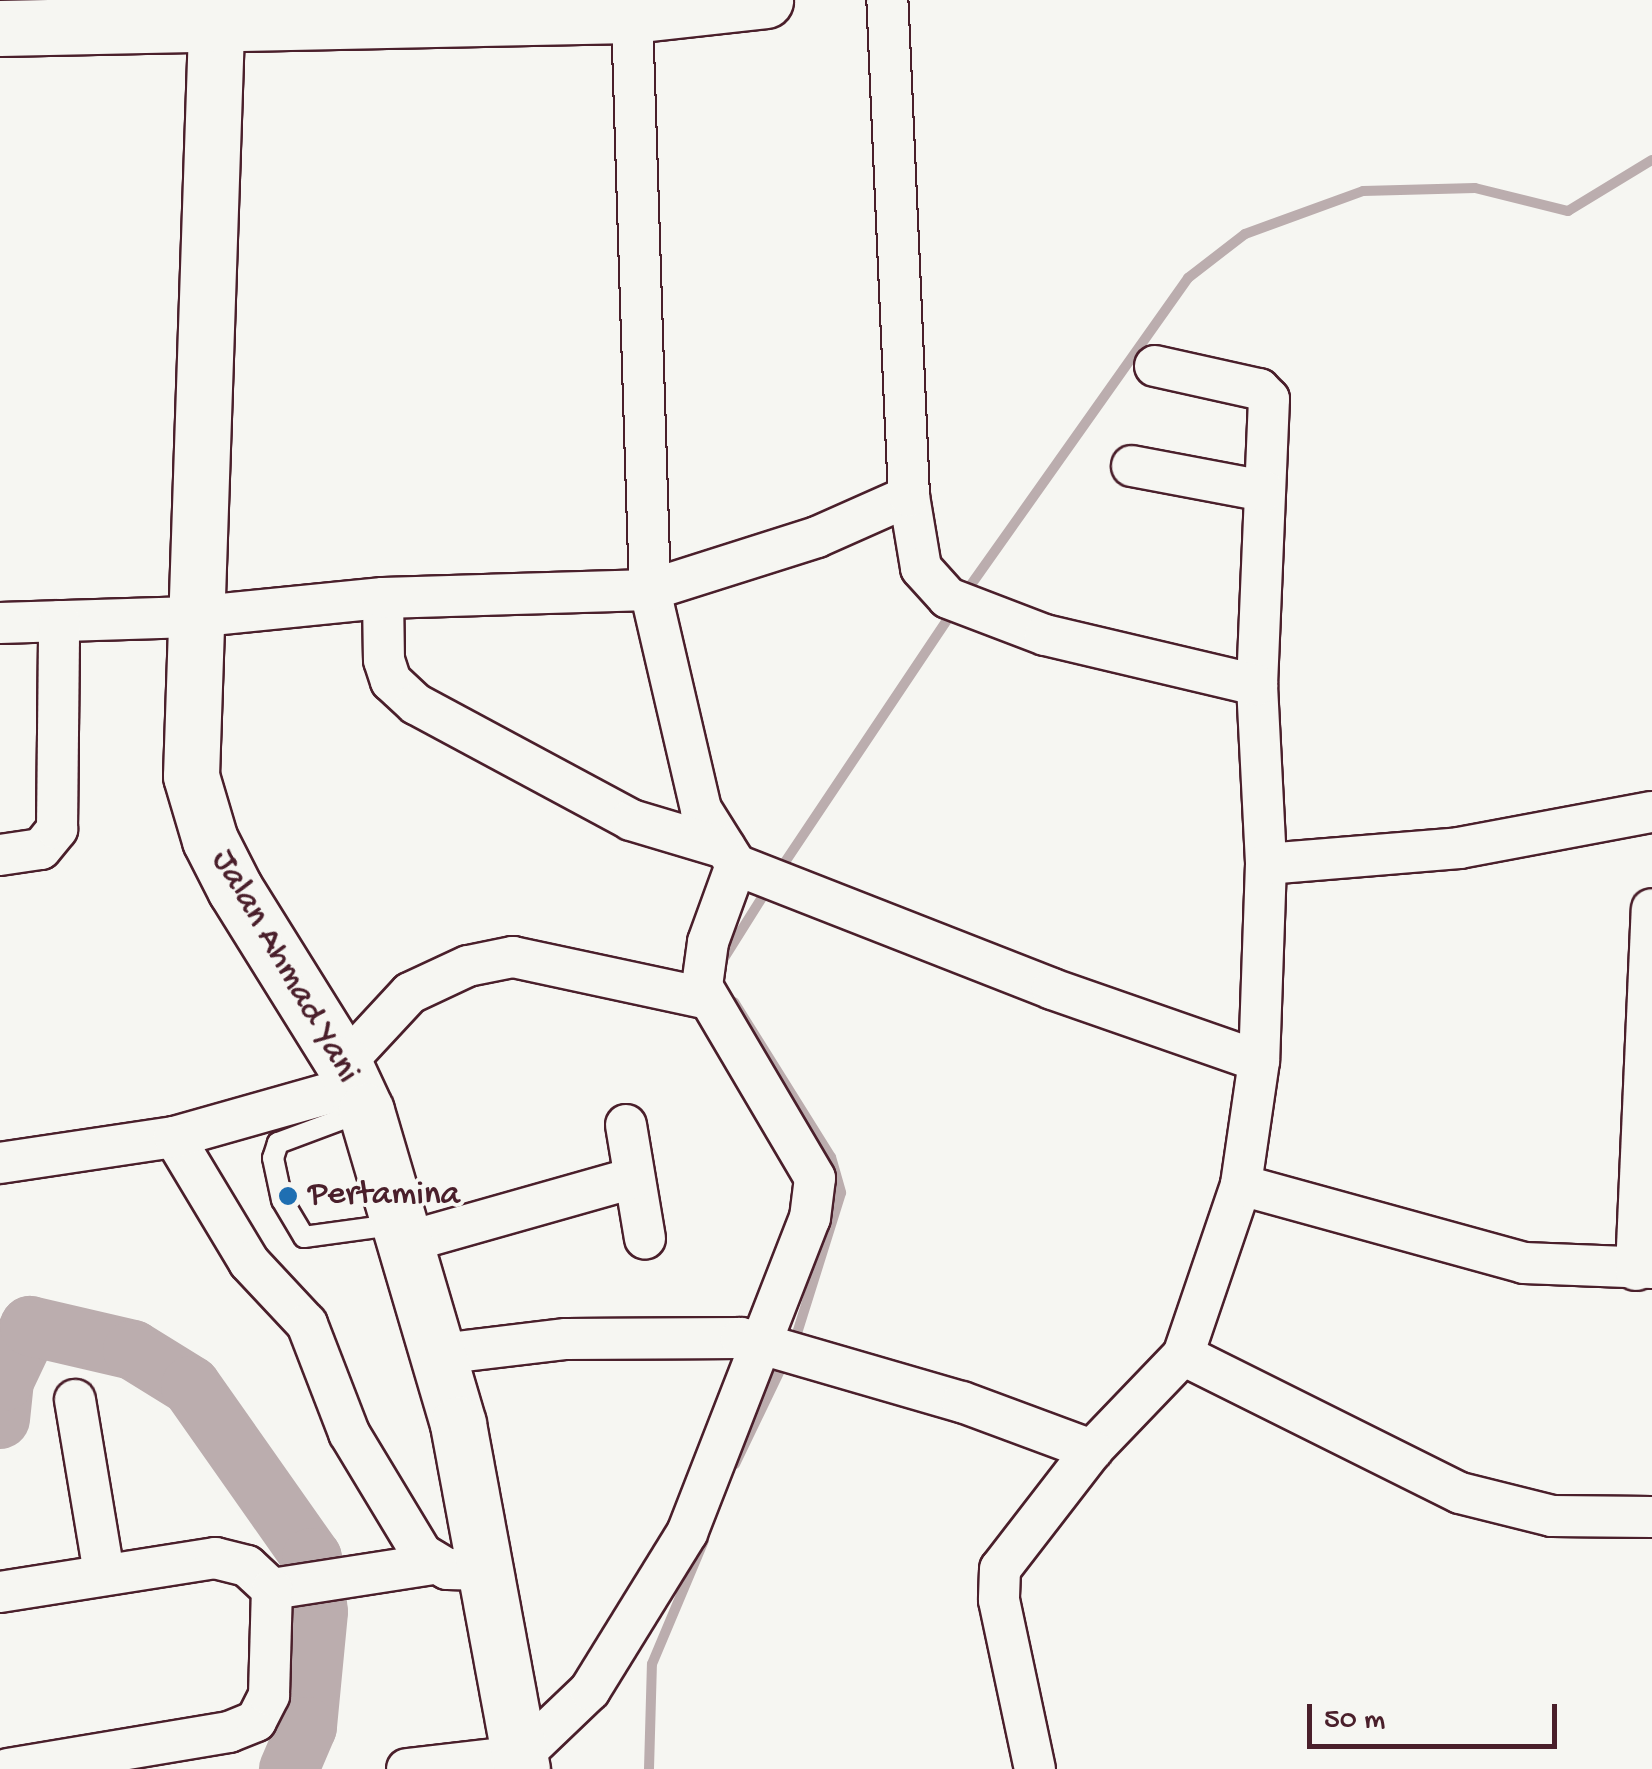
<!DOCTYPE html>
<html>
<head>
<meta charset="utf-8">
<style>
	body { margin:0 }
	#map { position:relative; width:1652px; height:1769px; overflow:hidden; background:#f6f6f2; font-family:"Gochi Hand",sans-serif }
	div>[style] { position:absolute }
	.stream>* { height:10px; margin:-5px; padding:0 5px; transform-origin:5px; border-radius:5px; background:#bbadae }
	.river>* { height:60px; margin:-30px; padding:0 30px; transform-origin:30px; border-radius:30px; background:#bbadae }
	.roads { filter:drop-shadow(2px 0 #4a1f2b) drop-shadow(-2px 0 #4a1f2b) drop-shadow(0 2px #4a1f2b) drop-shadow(0 -2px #4a1f2b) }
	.lane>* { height:20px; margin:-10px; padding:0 10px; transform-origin:10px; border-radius:10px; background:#f6f6f2 }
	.street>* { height:40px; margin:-20px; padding:0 20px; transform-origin:20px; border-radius:20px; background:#f6f6f2 }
	.secondary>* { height:55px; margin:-27.5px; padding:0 27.5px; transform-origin:27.5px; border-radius:27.5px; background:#f6f6f2 }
	.dots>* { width:28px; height:28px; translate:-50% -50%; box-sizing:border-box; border:5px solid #f6f6f2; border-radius:50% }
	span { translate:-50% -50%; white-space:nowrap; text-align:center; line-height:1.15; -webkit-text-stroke:8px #f6f6f2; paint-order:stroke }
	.street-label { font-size:35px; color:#4a1f2b }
	.poi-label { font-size:35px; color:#4a1f2b }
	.left { translate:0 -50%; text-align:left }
	.scale { position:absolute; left:1307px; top:1704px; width:250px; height:45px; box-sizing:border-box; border:5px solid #4a1f2b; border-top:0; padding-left:12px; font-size:30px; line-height:35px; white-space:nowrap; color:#4a1f2b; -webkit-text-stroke:8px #f6f6f2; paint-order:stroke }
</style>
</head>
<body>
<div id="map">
	<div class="stream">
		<i style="left:963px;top:596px;width:390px;rotate:-54.7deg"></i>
		<i style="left:1188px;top:278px;width:72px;rotate:-37.7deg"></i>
		<i style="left:1245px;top:234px;width:126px;rotate:-20deg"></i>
		<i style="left:1363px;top:191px;width:112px;rotate:-1.5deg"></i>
		<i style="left:1475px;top:188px;width:96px;rotate:13.9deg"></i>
		<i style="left:1568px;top:211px;width:98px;rotate:-31.3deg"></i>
		<i style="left:777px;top:874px;width:318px;rotate:-56.2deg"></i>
		<i style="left:724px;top:958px;width:83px;rotate:-57.8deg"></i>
		<i style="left:734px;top:1002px;width:183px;rotate:58deg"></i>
		<i style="left:831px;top:1157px;width:37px;rotate:74deg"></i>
		<i style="left:841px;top:1193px;width:157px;rotate:107.4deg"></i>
		<i style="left:735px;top:1464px;width:118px;rotate:-64.3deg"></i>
		<i style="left:649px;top:1769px;width:105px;rotate:-88.4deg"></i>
		<i style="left:652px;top:1664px;width:134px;rotate:-67.2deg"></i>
	</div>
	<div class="river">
		<i style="left:0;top:1419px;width:38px;rotate:-84deg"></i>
		<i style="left:4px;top:1381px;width:61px;rotate:-64.7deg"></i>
		<i style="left:30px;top:1326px;width:106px;rotate:13.1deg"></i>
		<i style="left:133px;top:1350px;width:68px;rotate:31.8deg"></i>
		<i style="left:191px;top:1386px;width:210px;rotate:54.9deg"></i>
		<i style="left:312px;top:1558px;width:54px;rotate:83.7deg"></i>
		<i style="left:318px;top:1612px;width:116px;rotate:95.5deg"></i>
		<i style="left:307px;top:1727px;width:46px;rotate:113.2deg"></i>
	</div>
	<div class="roads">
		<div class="lane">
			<i style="left:364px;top:1111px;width:92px;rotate:159.6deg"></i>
			<i style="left:278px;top:1143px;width:16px;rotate:108deg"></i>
			<i style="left:273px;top:1158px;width:43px;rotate:77.9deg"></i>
			<i style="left:282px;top:1200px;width:43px;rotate:59.3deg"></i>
			<i style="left:304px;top:1237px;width:96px;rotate:-7.8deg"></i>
		</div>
		<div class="street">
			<i style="left:632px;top:15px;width:575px;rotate:88.21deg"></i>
			<i style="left:650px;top:590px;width:225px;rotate:76.9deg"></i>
			<i style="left:701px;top:809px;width:66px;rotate:58deg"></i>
			<i style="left:736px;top:865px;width:339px;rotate:21.4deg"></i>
			<i style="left:1052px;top:989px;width:219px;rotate:19.2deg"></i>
			<i style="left:1259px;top:1061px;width:125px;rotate:98.3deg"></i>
			<i style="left:1241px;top:1185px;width:180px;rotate:108.8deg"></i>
			<i style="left:1183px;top:1355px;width:132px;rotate:133.8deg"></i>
			<i style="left:1092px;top:1450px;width:150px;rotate:127.7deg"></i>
			<i style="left:1000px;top:1569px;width:31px;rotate:92deg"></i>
			<i style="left:999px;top:1600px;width:173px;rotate:78deg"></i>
			<i style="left:1155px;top:366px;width:107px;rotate:12.5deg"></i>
			<i style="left:1259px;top:389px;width:14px;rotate:45deg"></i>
			<i style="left:1269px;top:399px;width:286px;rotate:92.4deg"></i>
			<i style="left:1257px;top:685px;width:179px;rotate:87.1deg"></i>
			<i style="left:1266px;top:864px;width:197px;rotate:92deg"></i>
			<i style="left:1132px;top:466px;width:134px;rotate:10.7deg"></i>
			<i style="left:909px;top:496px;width:73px;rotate:80.5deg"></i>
			<i style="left:921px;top:568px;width:40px;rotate:48deg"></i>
			<i style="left:948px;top:598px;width:104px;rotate:20.9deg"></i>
			<i style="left:1045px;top:635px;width:218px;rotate:13.3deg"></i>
			<i style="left:383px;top:598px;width:62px;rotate:89.1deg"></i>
			<i style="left:384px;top:660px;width:22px;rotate:72deg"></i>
			<i style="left:391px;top:681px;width:34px;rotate:43deg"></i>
			<i style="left:416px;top:704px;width:244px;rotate:28.3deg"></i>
			<i style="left:631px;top:820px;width:98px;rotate:16.6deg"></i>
			<i style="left:0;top:623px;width:192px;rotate:-1.8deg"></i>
			<i style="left:192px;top:617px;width:192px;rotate:-5.7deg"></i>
			<i style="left:383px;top:598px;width:267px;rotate:-1.7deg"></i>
			<i style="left:650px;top:590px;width:175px;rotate:-17.6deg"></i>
			<i style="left:817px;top:537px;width:101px;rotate:-24deg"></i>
			<i style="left:909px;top:496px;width:496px;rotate:-92.5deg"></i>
			<i style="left:0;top:855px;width:41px;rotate:-8.3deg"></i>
			<i style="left:41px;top:849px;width:26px;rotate:-51deg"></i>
			<i style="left:57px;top:829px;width:208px;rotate:-89.4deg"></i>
			<i style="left:1266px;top:864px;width:194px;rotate:-4.7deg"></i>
			<i style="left:1459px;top:848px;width:196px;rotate:-10.6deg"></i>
			<i style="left:344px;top:1064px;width:97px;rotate:-47.1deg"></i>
			<i style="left:410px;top:993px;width:64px;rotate:-25deg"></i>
			<i style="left:468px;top:966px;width:46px;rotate:-11.3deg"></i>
			<i style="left:513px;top:957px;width:196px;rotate:12.1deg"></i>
			<i style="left:626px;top:1125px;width:115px;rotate:80.5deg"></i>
			<i style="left:174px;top:1137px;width:146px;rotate:59deg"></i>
			<i style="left:249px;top:1262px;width:85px;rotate:46.9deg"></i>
			<i style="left:307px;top:1324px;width:117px;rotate:68.9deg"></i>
			<i style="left:349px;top:1433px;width:141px;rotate:58.9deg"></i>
			<i style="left:422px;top:1554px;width:29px;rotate:31deg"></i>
			<i style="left:447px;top:1569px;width:40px;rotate:1.4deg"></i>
			<i style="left:0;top:1163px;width:176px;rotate:-8.5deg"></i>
			<i style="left:174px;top:1137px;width:187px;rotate:-15.8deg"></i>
			<i style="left:1241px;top:1185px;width:294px;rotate:15.4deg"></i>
			<i style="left:1524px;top:1263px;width:128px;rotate:2.2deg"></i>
			<i style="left:407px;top:1242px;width:235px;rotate:-15.8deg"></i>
			<i style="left:1636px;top:1270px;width:361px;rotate:-87.5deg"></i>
			<i style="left:440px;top:1354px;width:127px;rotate:-6.8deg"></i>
			<i style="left:566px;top:1339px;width:175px;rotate:-0.3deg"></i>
			<i style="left:741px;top:1338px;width:230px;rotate:16.2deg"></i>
			<i style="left:962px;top:1402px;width:139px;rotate:20.3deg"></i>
			<i style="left:1183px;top:1355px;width:309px;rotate:26.5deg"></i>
			<i style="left:1460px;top:1493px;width:95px;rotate:14deg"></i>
			<i style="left:1552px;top:1516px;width:100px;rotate:0.6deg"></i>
			<i style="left:75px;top:1400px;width:176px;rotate:80.5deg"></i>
			<i style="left:272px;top:1589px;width:163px;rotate:-8.8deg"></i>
			<i style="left:0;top:1592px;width:218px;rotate:-9deg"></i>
			<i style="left:215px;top:1558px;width:33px;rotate:14deg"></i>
			<i style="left:247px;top:1566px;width:34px;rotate:43deg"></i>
			<i style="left:8px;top:1769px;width:224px;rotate:-9.5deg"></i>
			<i style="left:229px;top:1732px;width:29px;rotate:-22deg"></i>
			<i style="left:256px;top:1721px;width:29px;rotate:-63deg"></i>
			<i style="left:269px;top:1695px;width:106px;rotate:-88.4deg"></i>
			<i style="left:407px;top:1769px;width:115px;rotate:-6.5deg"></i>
			<i style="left:521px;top:1756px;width:95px;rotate:-43.7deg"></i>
			<i style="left:590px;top:1690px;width:185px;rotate:-58.3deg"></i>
			<i style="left:687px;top:1533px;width:338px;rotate:-68.7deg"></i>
			<i style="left:810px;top:1218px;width:40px;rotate:-82.9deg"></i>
			<i style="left:815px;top:1178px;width:223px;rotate:-120.5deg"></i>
			<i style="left:702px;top:986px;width:44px;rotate:-82.2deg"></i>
			<i style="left:708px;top:942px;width:82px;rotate:-70deg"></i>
		</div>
		<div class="secondary">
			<i style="left:217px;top:0;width:776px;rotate:91.92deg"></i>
			<i style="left:191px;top:776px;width:67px;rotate:73.5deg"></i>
			<i style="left:210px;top:840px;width:55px;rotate:63deg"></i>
			<i style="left:235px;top:889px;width:206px;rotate:58.1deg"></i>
			<i style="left:344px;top:1064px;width:52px;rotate:64.9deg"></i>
			<i style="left:366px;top:1111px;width:326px;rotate:73.6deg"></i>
			<i style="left:458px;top:1424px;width:351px;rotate:79.5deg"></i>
			<i style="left:0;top:28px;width:632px;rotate:-1.18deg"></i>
			<i style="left:632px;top:15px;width:134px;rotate:-6.4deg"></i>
		</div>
	</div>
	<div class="dots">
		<i style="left:288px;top:1196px;background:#1f6fb2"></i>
	</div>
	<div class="street-label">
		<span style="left:284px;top:967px;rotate:60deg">Jalan Ahmad Yani</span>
	</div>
	<div class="poi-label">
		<span class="left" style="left:308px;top:1196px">Pertamina</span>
	</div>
	<div class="scale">50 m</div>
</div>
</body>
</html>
